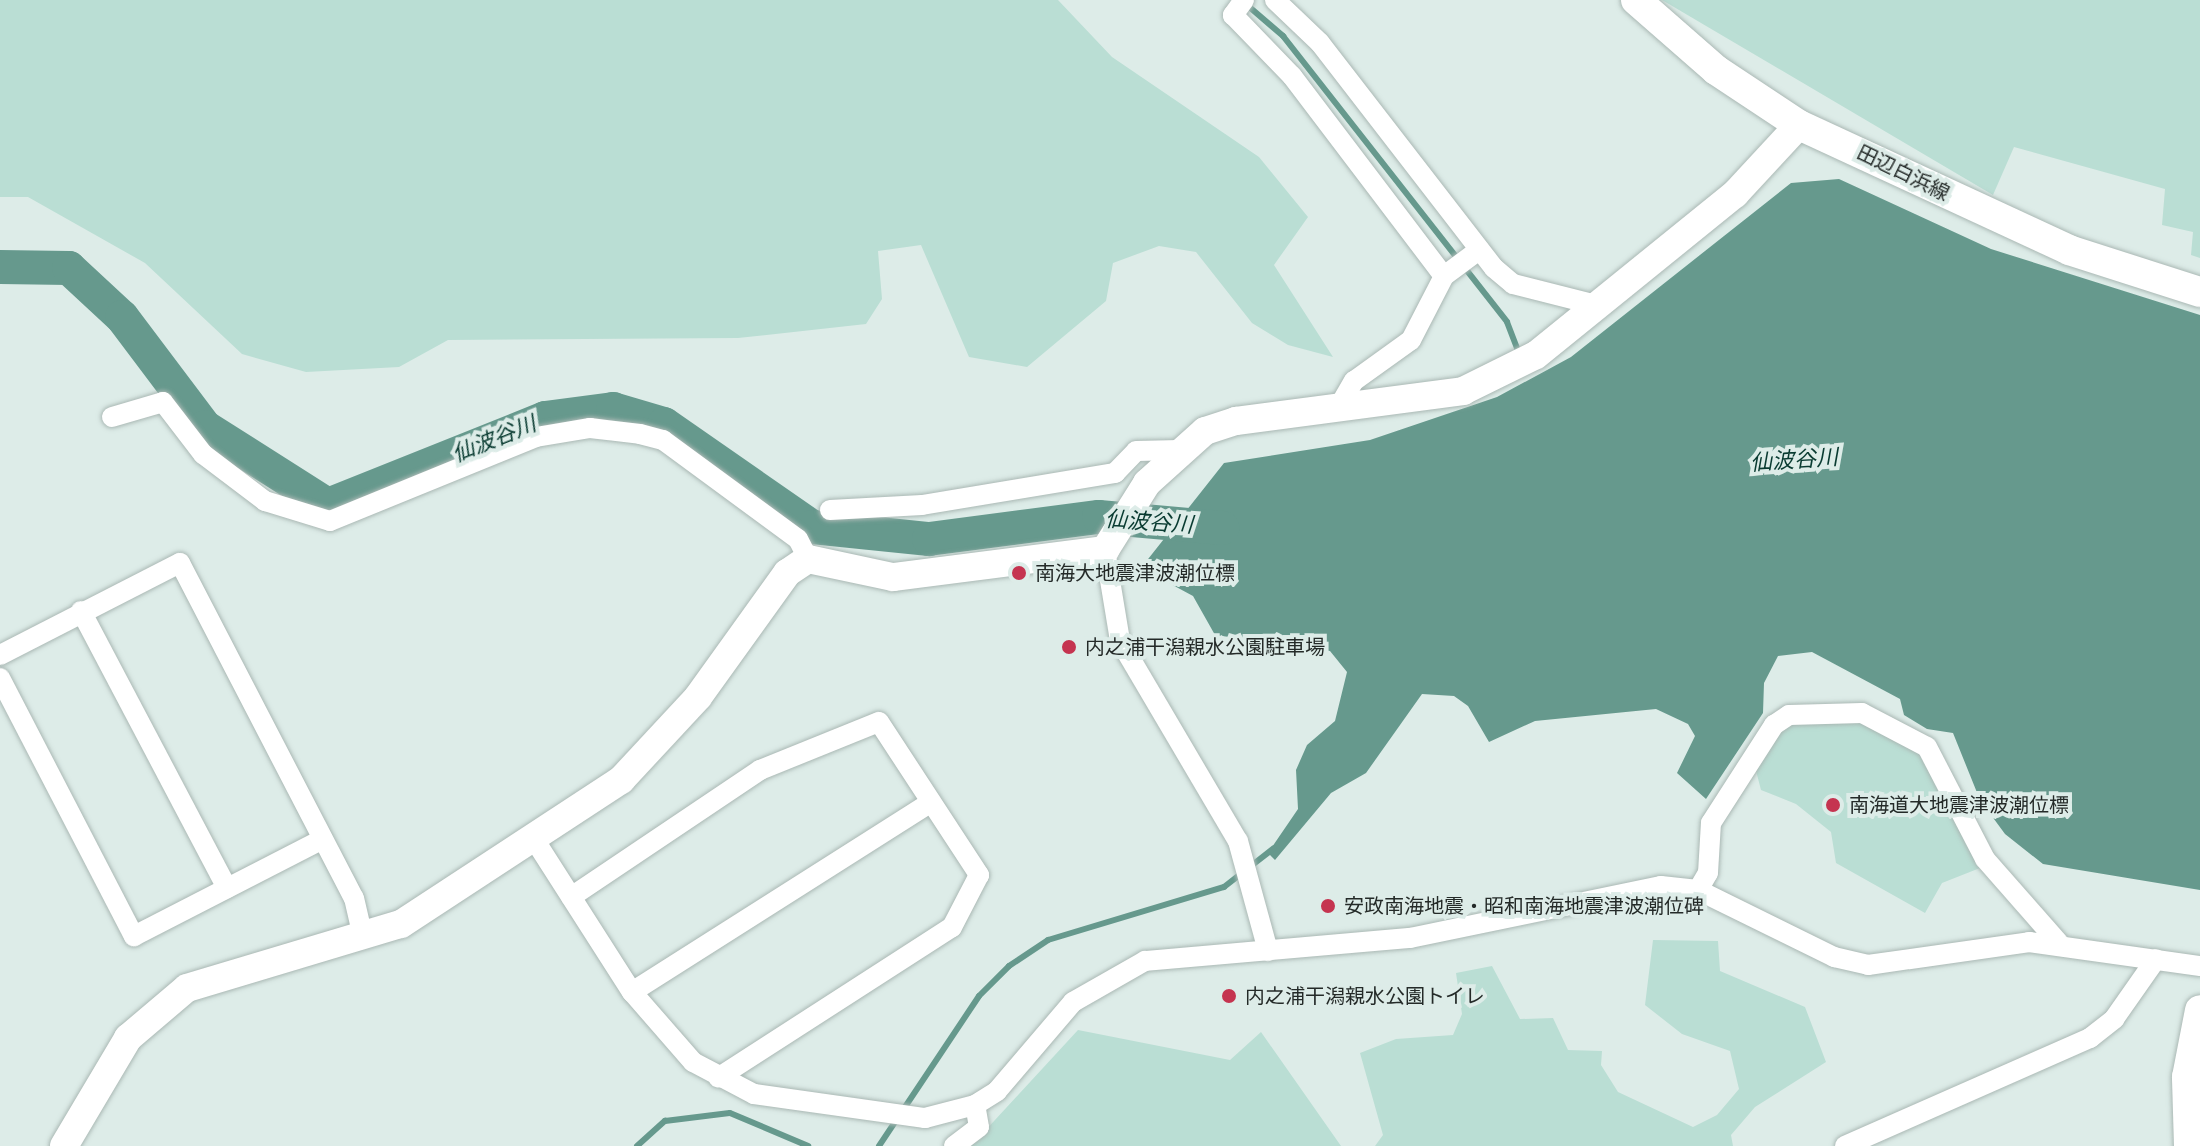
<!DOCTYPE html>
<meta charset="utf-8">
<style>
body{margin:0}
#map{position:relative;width:2200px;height:1146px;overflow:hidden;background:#ddece8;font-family:"PT Sans","Noto Sans JP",sans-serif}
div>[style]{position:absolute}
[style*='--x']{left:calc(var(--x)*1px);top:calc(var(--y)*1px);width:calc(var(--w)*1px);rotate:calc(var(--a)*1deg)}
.green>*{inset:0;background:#baded4}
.water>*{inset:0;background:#66998d}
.stream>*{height:6px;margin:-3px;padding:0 3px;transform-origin:3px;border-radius:3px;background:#66998d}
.river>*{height:34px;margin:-17px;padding:0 17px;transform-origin:17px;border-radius:17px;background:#66998d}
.roads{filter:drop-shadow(0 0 2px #aab8b4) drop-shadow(0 0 2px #aab8b4)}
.street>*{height:20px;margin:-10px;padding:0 10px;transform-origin:10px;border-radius:10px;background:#fff}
.secondary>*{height:28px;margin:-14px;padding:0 14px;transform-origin:14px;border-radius:14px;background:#fff}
.primary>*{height:30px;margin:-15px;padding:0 15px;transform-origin:15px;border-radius:15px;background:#fff}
.dots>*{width:22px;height:22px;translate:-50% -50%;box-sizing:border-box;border:4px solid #ddece8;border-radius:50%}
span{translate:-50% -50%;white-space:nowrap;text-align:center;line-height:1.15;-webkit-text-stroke:8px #ddece8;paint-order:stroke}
.street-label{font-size:20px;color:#242a28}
.poi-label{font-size:20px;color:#242a28}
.left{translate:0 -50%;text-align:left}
.water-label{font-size:22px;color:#093b31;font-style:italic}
</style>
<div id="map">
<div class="green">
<div style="clip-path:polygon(0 0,1058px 0,1112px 57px,1259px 157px,1308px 217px,1274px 265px,1333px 357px,1288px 345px,1252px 323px,1196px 252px,1159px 246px,1113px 263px,1106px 301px,1027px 367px,969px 357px,921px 245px,878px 251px,882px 299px,866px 324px,738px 338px,448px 340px,399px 367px,306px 372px,242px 354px,145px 263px,28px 197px,0 197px)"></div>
<div style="clip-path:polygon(1662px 0,2200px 0,2200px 258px,2191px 255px,2193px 232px,2162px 225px,2165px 189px,2014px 147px,1993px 195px)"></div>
<div style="clip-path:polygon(1856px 720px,1920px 749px,1980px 868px,1942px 883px,1925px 913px,1836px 863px,1831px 832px,1796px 804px,1761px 790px,1754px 763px,1781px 731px,1798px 722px)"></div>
<div style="clip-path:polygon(1653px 940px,1718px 941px,1720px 971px,1805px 1007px,1826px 1062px,1755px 1107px,1731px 1135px,1733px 1146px,1375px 1146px,1383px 1135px,1360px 1053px,1396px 1039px,1453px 1035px,1462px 1014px,1456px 973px,1492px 966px,1520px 1019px,1553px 1018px,1568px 1050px,1602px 1051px,1601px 1065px,1618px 1092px,1693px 1127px,1717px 1115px,1739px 1089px,1730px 1051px,1682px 1034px,1645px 1005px)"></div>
<div style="clip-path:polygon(1078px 1030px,1230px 1060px,1261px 1032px,1341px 1146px,971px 1146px)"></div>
</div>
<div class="water">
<div style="clip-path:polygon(1839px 179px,1991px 249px,2200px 315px,2200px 890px,2043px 864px,2005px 834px,1980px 800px,1953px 733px,1927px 729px,1904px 715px,1900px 699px,1812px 652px,1778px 656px,1764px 683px,1763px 713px,1706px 799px,1677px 773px,1695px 736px,1688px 724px,1656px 709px,1535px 721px,1489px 742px,1468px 706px,1454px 696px,1422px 694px,1366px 773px,1331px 793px,1275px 860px,1268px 853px,1298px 809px,1296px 770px,1307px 745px,1335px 721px,1347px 672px,1330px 651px,1215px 635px,1193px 596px,1141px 568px,1224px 463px,1370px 440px,1497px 397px,1571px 357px,1791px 183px)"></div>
</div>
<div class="stream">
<div style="--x:1247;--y:5;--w:48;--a:40.7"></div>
<div style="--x:1283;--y:36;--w:363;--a:51.9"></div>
<div style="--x:1507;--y:322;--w:34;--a:69"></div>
<div style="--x:1251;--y:866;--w:29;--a:-38"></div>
<div style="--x:637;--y:1146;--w:38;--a:-42"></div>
<div style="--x:665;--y:1121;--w:65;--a:-7"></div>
<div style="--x:730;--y:1113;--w:85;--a:22.9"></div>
<div style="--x:879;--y:1146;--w:180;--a:-56.3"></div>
<div style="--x:979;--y:996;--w:42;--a:-45"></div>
<div style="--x:1009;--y:966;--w:47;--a:-33.7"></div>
<div style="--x:1048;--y:940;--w:184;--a:-16.8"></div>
<div style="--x:1224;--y:887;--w:23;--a:-38"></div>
</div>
<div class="river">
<div style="--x:0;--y:267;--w:69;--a:0.8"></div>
<div style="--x:69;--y:268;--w:72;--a:42.8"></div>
<div style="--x:122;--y:317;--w:138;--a:53"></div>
<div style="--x:205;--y:427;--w:146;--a:32.4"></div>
<div style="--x:328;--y:505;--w:234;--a:-21.8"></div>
<div style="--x:545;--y:418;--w:69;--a:-7.5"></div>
<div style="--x:613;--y:409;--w:53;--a:16.4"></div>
<div style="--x:664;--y:424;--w:180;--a:34.8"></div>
<div style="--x:812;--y:527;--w:118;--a:5.9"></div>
<div style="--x:929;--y:539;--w:171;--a:-7.4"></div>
<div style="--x:1099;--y:517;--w:124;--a:5.1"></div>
</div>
<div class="roads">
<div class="street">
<div style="--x:1244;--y:0;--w:19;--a:126"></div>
<div style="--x:1233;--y:15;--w:85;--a:46"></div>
<div style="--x:1292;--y:76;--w:251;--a:52.8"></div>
<div style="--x:1275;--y:0;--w:62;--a:43.7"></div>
<div style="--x:1320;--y:43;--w:284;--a:52.3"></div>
<div style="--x:1494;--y:268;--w:25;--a:40"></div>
<div style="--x:1513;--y:284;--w:90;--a:14.2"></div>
<div style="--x:1337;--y:410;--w:34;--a:-60"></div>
<div style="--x:1354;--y:381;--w:70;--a:-35.7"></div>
<div style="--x:1411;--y:340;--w:72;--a:-62.7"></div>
<div style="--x:1444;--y:276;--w:44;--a:-36.6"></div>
<div style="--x:112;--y:417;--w:53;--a:-16.4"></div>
<div style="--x:163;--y:402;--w:66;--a:52.4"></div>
<div style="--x:203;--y:454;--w:78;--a:37.2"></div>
<div style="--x:265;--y:501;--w:68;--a:17.1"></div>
<div style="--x:330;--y:521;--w:222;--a:-22.2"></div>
<div style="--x:536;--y:437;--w:55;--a:-9.5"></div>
<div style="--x:590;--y:428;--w:50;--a:6.8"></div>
<div style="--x:640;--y:434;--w:24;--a:15"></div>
<div style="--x:663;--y:440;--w:167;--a:36.3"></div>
<div style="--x:798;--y:539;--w:22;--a:63"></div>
<div style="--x:830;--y:510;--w:92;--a:-3.1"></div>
<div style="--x:922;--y:505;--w:196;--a:-9.4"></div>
<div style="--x:1115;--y:473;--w:30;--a:-46"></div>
<div style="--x:1136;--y:451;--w:44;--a:-1.3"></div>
<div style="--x:1105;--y:550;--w:92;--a:80.6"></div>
<div style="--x:1120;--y:641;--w:232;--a:59.5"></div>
<div style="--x:1238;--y:841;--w:114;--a:74.7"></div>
<div style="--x:81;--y:611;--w:313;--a:62.2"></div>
<div style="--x:0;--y:655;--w:202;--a:-27.1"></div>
<div style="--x:180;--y:563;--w:377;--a:62.6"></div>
<div style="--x:354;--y:898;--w:37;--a:77"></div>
<div style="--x:0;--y:678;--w:291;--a:62.6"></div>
<div style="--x:134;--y:936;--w:212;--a:-27.2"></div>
<div style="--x:534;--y:839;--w:182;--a:57.4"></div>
<div style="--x:632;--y:992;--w:93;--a:48.9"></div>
<div style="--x:693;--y:1062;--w:69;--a:27.7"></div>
<div style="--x:754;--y:1094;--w:173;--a:8"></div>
<div style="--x:925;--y:1118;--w:52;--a:-14.6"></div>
<div style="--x:975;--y:1105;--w:26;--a:-32"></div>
<div style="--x:997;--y:1091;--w:117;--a:-49.5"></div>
<div style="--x:1073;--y:1002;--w:83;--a:-29.7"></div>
<div style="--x:1145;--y:961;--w:266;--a:-5"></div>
<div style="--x:1410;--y:938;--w:256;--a:-11.7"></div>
<div style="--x:1661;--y:886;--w:37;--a:6"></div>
<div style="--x:1698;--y:890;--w:152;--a:26.2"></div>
<div style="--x:1834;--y:957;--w:35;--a:13"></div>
<div style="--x:1868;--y:965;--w:163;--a:-8.1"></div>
<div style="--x:2029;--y:942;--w:173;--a:8"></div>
<div style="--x:1698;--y:890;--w:20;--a:-60"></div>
<div style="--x:1708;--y:873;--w:50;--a:-86.6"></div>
<div style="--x:1711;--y:823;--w:117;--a:-57.3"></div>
<div style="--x:1774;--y:725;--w:18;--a:-34"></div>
<div style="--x:1789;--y:715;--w:73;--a:-1.6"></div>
<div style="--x:1862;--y:713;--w:73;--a:27.6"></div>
<div style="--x:1927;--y:747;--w:126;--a:62.6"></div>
<div style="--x:1985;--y:859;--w:111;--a:48.7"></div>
<div style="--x:571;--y:897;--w:228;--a:-33.9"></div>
<div style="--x:760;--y:770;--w:128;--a:-22"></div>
<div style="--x:879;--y:722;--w:183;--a:56.8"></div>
<div style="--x:979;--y:875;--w:59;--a:117.4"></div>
<div style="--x:952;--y:927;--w:278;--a:147.2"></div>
<div style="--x:632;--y:992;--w:354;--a:-32.4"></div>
<div style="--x:954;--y:1146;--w:31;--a:-37"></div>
<div style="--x:979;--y:1127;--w:22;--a:-100"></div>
<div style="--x:1845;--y:1146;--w:268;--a:-23.8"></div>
<div style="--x:2090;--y:1038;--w:31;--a:-38"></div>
<div style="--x:2114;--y:1019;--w:73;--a:-55"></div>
</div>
<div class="secondary">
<div style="--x:64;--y:1146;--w:126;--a:-59.3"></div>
<div style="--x:128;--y:1038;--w:77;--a:-40.3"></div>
<div style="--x:187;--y:988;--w:223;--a:-16.7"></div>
<div style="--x:401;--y:924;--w:263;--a:-33.2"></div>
<div style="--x:621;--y:780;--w:113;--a:-47.1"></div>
<div style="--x:698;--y:697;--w:153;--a:-54.3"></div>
<div style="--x:787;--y:573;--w:25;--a:-34"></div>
<div style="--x:808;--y:559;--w:87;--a:12"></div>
<div style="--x:893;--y:577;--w:214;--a:-7.3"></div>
<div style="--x:1105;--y:550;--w:79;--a:-57.9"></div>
<div style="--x:1147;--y:483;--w:78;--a:-41.9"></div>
<div style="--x:1205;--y:431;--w:33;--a:-18"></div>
<div style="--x:1236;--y:421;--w:229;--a:-7.5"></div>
<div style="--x:1463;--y:391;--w:81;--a:-26.3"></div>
<div style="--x:1536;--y:355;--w:256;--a:-39"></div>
<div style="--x:1735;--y:194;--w:94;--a:-47.2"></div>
</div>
<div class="primary">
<div style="--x:1636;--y:0;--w:106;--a:41.2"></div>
<div style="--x:1716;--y:70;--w:100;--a:33.5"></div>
<div style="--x:1799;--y:125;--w:298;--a:24.8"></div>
<div style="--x:2069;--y:250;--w:138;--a:17.8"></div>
<div style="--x:2189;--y:1146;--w:69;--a:-91.7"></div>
<div style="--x:2187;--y:1077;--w:68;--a:-79"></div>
</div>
</div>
<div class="dots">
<div style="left:1019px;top:573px;background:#c53450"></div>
<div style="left:1069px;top:647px;background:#c53450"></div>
<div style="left:1833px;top:805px;background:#c53450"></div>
<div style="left:1328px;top:906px;background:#c53450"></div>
<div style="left:1229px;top:996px;background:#c53450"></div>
</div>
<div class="street-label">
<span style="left:1903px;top:173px;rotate:26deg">田辺白浜線</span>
</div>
<div class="poi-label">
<span class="left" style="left:1035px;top:573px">南海大地震津波潮位標</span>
<span class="left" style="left:1085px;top:647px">内之浦干潟親水公園駐車場</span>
<span class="left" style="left:1849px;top:805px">南海道大地震津波潮位標</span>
<span class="left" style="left:1344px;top:906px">安政南海地震・昭和南海地震津波潮位碑</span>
<span class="left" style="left:1245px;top:996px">内之浦干潟親水公園トイレ</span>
</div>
<div class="water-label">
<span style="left:494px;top:439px;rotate:-22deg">仙波谷川</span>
<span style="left:1794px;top:460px;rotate:-4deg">仙波谷川</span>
<span style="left:1149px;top:522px;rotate:4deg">仙波谷川</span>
</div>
</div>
